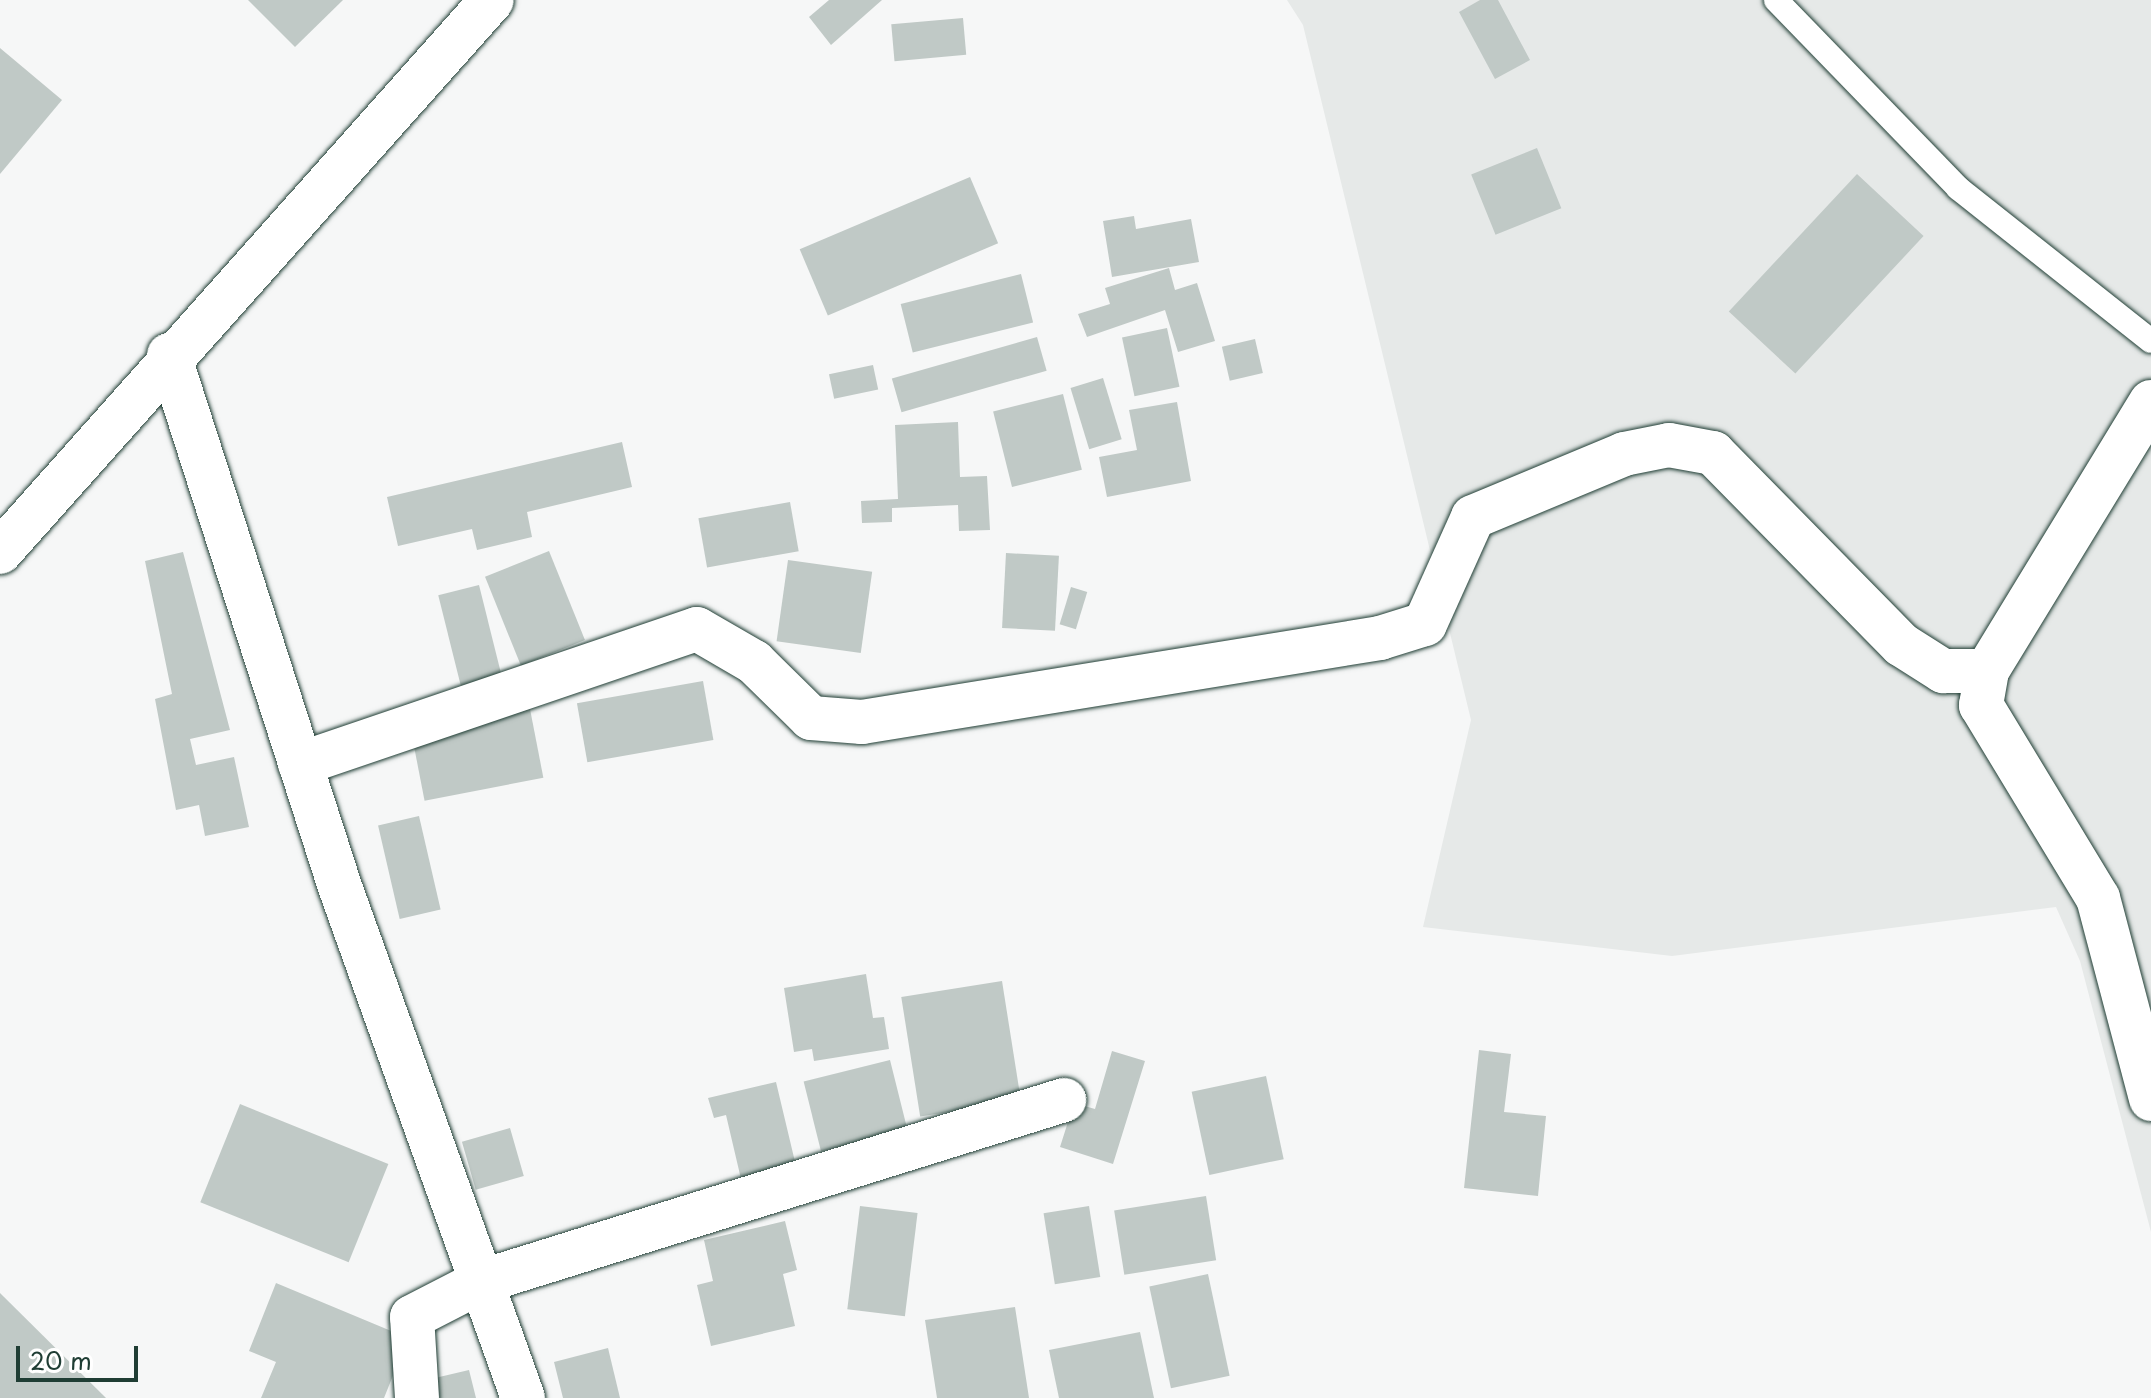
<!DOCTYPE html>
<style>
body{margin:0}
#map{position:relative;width:2151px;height:1398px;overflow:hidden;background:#f6f7f7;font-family:"Playpen Sans",sans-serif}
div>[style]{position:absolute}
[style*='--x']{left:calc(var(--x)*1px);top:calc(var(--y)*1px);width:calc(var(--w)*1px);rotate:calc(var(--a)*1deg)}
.built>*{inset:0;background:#e6e9e8}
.building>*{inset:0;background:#c0c9c6;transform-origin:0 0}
.roads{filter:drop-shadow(0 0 2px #1f3d34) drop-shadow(0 0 2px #1f3d34)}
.lane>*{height:24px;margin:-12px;padding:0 12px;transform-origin:12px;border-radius:12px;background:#fff}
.street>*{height:44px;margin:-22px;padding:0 22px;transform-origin:22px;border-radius:22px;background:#fff}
.secondary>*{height:44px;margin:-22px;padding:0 22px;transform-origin:22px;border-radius:22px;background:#fff}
span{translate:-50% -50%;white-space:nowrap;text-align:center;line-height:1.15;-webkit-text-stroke:6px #fff;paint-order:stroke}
.scale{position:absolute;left:16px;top:1346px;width:122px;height:36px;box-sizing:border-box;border:4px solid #1f3d34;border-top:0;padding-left:10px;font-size:24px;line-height:28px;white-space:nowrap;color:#1f3d34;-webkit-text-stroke:6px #fff;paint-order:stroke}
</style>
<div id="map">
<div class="built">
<div style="clip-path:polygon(1287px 0,2151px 0,2151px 1232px,2080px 961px,2056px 907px,1672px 956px,1423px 927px,1471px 720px,1303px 25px)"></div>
</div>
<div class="building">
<div style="clip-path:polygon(248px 0,343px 0,295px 47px)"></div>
<div style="clip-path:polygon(829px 0,882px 0,831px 45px,809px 17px)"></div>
<div style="clip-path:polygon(1480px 0,1498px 0,1530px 60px,1495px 79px,1459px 12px)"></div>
<div style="left:963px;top:18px;width:37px;height:72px;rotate:85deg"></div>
<div style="clip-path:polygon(0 48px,62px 100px,0 174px)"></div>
<div style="left:1537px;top:148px;width:65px;height:71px;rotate:68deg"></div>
<div style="left:1857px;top:174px;width:91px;height:188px;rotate:43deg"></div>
<div style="left:970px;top:177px;width:72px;height:185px;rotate:67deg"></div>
<div style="clip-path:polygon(1134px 216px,1136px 229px,1191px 219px,1199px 262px,1112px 277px,1103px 221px)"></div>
<div style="clip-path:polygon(1169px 268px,1175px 290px,1197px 283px,1215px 341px,1178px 352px,1165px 310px,1087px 337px,1078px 314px,1110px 304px,1105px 288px)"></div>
<div style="left:1021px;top:274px;width:50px;height:124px;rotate:76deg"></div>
<div style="left:1167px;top:328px;width:60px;height:46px;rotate:78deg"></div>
<div style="left:1037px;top:337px;width:35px;height:151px;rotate:74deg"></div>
<div style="left:1255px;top:339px;width:35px;height:34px;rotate:77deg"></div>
<div style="left:873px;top:365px;width:25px;height:45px;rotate:78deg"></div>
<div style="left:1103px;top:378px;width:64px;height:34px;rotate:73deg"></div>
<div style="left:1063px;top:394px;width:78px;height:72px;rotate:76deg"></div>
<div style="clip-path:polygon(1177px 402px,1191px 481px,1107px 497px,1099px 457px,1137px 450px,1129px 410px)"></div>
<div style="clip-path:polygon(958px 422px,960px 477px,987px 476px,990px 530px,959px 531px,958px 505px,892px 508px,892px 522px,862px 523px,861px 501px,898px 499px,895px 425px)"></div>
<div style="clip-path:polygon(622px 442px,632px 487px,527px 512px,532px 537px,477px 550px,472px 529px,398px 546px,387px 497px)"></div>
<div style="left:790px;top:502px;width:50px;height:93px;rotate:80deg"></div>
<div style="left:549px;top:551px;width:96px;height:69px;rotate:68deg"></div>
<div style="clip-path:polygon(183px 552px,230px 730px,190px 739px,196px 765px,234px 757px,249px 827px,205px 836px,199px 805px,176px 810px,155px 699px,172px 694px,145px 561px)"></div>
<div style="left:1006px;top:553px;width:53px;height:75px;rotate:3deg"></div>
<div style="left:788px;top:560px;width:85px;height:82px;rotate:8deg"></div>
<div style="left:479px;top:585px;width:93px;height:42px;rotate:76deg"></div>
<div style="left:1071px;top:587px;width:17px;height:39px;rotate:17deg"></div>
<div style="left:703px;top:681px;width:60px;height:128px;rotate:80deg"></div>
<div style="left:530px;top:709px;width:70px;height:121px;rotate:79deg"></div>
<div style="left:419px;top:816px;width:96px;height:42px;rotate:77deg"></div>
<div style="clip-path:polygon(866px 974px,873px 1018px,884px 1017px,889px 1049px,814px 1061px,812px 1049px,794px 1052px,784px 988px)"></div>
<div style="left:1002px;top:981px;width:121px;height:102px;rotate:81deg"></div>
<div style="clip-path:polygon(1479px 1050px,1511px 1054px,1504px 1112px,1546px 1116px,1538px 1196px,1464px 1188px)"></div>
<div style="clip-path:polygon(1112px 1051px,1145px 1061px,1113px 1164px,1060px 1147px,1074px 1103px,1095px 1109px)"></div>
<div style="left:890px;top:1060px;width:72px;height:89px;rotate:76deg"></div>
<div style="left:1266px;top:1076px;width:85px;height:76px;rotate:78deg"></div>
<div style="clip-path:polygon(776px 1082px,796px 1166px,741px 1179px,726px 1115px,714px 1118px,708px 1098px)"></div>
<div style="left:240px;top:1104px;width:160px;height:106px;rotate:22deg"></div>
<div style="left:510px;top:1128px;width:50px;height:50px;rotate:74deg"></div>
<div style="left:1206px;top:1196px;width:65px;height:93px;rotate:81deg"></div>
<div style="left:860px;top:1206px;width:58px;height:104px;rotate:7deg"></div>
<div style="left:1089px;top:1206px;width:72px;height:46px;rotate:81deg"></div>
<div style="clip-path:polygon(785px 1221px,797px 1270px,783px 1274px,795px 1326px,711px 1346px,697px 1285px,713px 1281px,704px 1240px)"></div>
<div style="left:1208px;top:1274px;width:104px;height:60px;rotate:78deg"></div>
<div style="clip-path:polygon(276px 1283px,408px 1338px,384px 1398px,261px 1398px,276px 1362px,249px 1351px)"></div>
<div style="clip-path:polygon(0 1293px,106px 1398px,0 1398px)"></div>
<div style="clip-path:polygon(1015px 1307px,1029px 1398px,937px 1398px,925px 1320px)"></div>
<div style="clip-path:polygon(1140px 1332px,1154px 1398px,1059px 1398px,1049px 1350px)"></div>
<div style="clip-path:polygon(608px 1348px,620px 1398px,563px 1398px,554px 1362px)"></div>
<div style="clip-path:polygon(469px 1370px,476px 1398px,440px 1398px,435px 1378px)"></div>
</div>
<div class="roads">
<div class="lane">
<div style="--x:1776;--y:0;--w:262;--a:45.9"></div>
<div style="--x:1958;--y:188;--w:246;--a:38.4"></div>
</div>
<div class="street">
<div style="--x:2151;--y:402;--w:315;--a:121.4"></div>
<div style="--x:1987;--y:671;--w:35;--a:100"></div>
<div style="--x:1981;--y:705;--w:226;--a:58.8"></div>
<div style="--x:2098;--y:898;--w:208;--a:75.2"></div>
<div style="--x:300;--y:764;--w:419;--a:-18.8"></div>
<div style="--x:697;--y:629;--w:66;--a:30.1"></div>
<div style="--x:754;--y:662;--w:80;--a:44.5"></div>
<div style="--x:811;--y:718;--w:51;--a:4.5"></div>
<div style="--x:862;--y:722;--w:525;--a:-9.21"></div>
<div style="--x:1380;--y:638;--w:47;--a:-17.3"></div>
<div style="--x:1425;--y:624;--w:117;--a:-65.8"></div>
<div style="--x:1473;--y:517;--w:164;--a:-22.6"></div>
<div style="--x:1624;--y:454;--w:46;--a:-11.3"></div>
<div style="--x:1669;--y:445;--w:45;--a:10.3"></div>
<div style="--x:1713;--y:453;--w:269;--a:45.5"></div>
<div style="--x:1902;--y:645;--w:49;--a:32.4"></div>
<div style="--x:1943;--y:671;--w:44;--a:0"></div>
<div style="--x:417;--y:1398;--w:81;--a:-93.5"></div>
<div style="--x:412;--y:1317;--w:76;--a:-27.2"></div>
<div style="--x:480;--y:1282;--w:612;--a:-17.31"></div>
</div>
<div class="secondary">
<div style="--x:169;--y:355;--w:556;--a:72.18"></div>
<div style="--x:339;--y:884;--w:546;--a:70.3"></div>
<div style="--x:0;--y:552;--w:739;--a:-48.29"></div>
</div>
</div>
<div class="scale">20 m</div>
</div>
